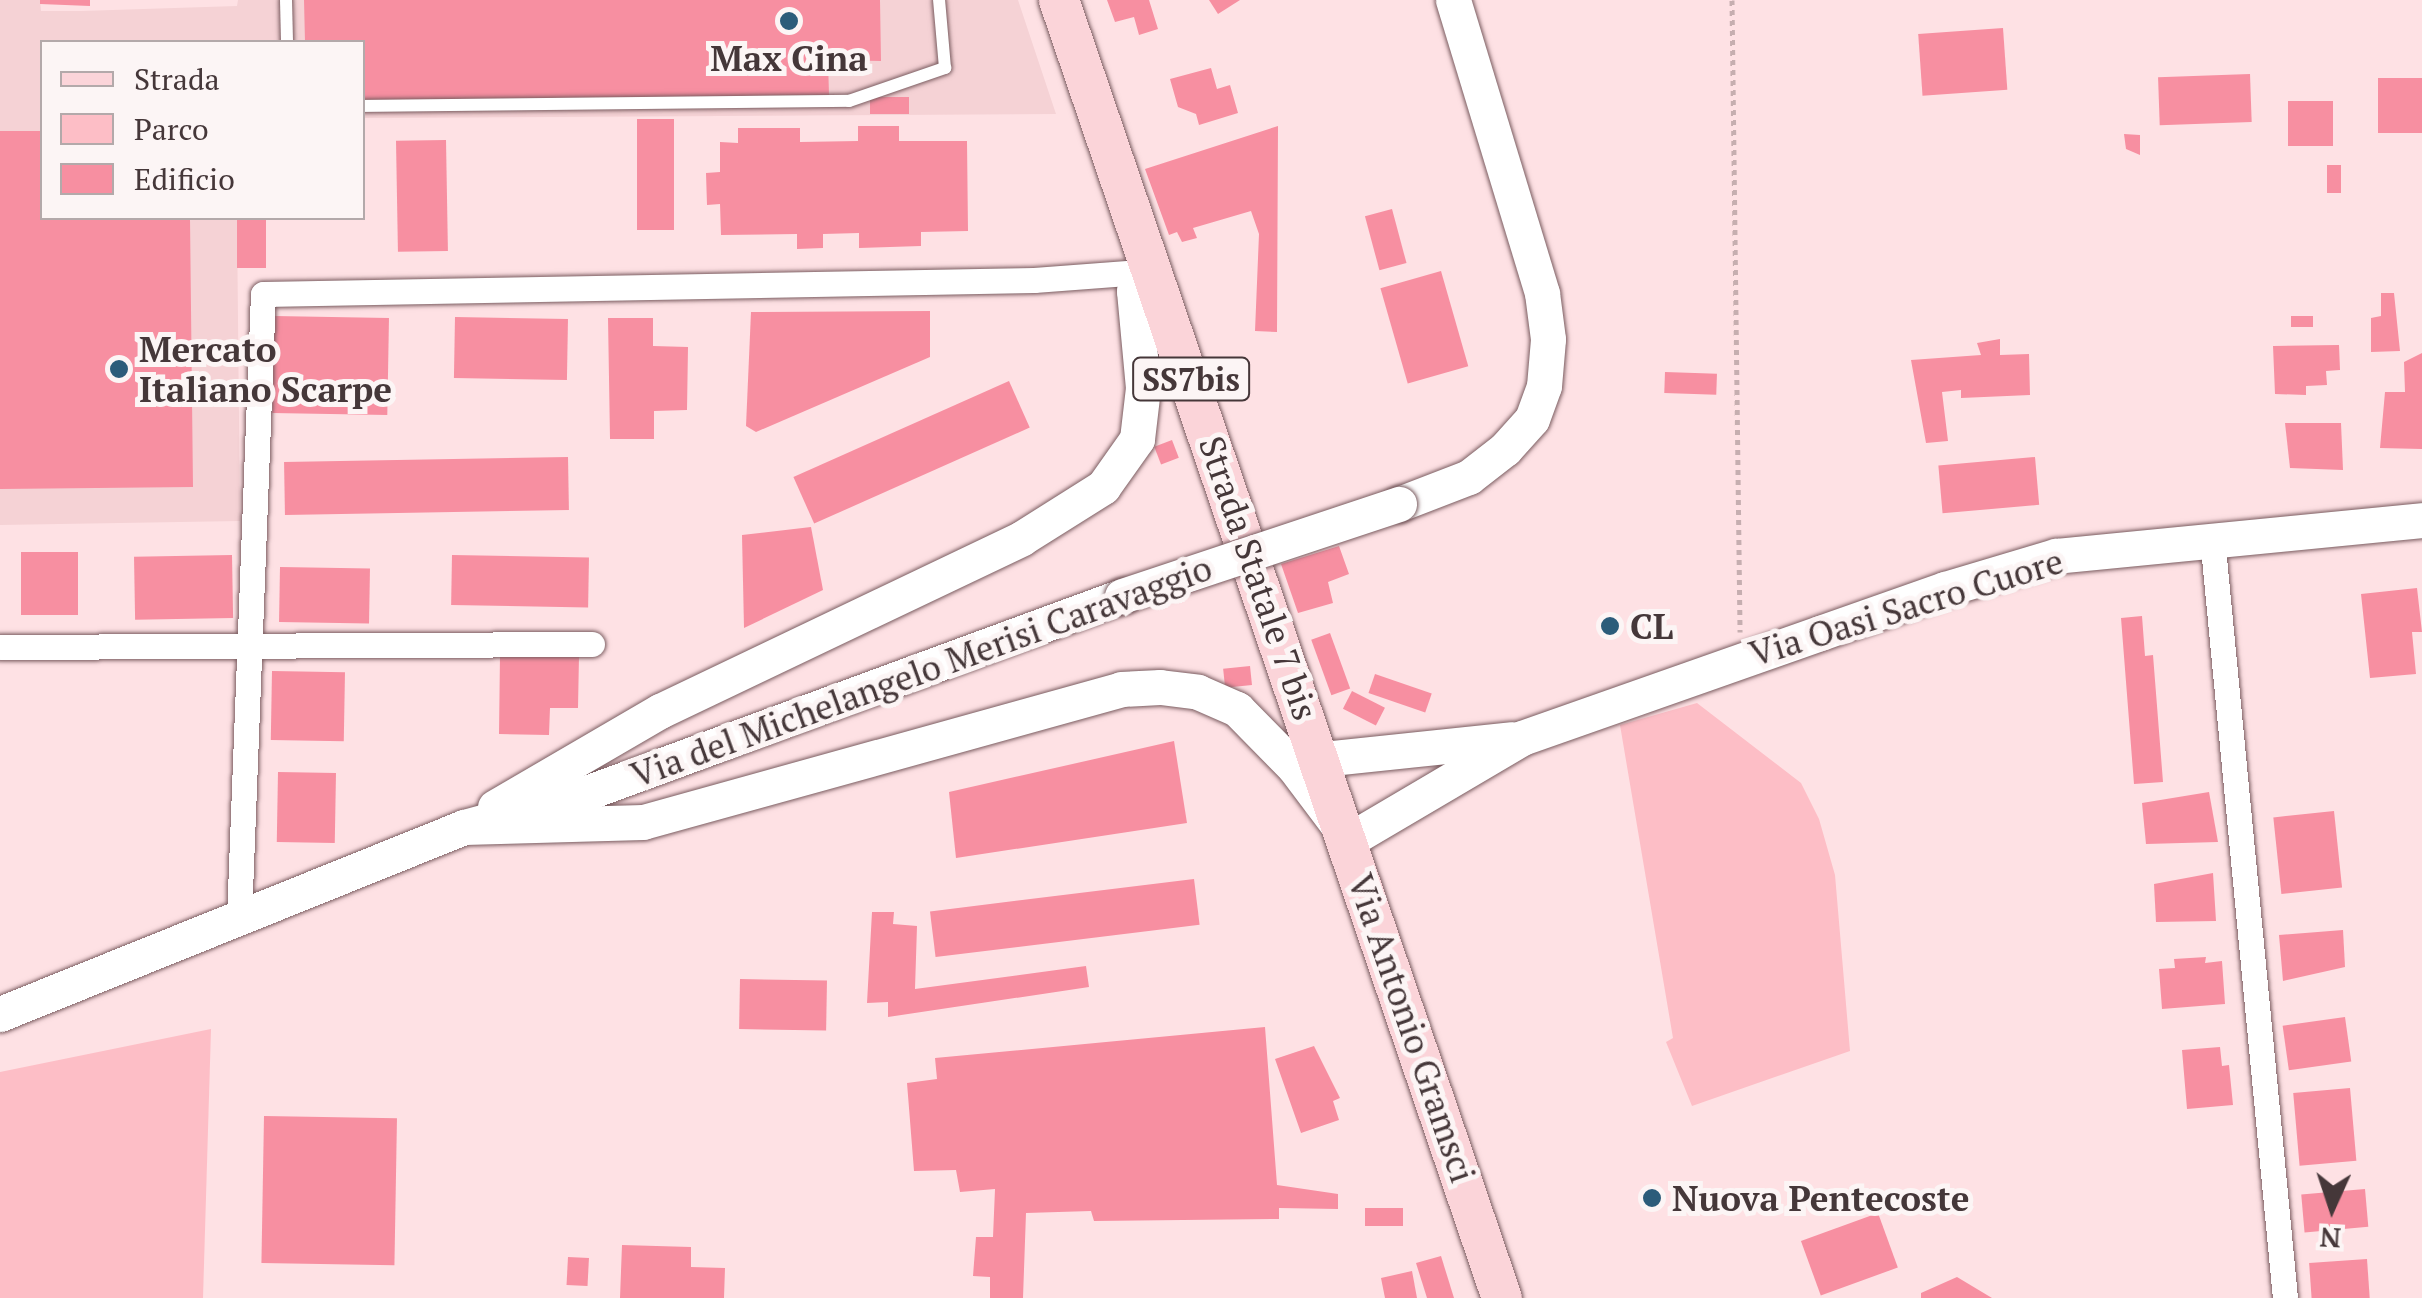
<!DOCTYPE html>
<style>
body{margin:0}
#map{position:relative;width:2422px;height:1298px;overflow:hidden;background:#fee1e4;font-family:"PT Serif",serif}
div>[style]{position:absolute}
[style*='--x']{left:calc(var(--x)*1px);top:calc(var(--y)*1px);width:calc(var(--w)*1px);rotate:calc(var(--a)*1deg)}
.built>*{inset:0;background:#f5d2d5}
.green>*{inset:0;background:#fdbec6}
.building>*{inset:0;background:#f78fa1;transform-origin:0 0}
.path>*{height:5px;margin-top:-2.5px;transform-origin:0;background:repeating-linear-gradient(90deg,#c6aeb0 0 5px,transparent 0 10px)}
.roads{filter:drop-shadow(0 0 2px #7a5c60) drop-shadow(0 0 2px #7a5c60)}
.lane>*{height:12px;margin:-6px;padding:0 6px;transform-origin:6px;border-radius:6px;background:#fff}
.street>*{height:25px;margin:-12.5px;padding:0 12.5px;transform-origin:12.5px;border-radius:12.5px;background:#fff}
.secondary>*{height:35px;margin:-17.5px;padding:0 17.5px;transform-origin:17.5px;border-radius:17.5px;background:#fff}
.primary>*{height:40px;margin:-20px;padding:0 20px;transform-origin:20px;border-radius:20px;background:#fbd4d9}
.bridges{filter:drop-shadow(0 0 2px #7a5c60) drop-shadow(0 0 2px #7a5c60)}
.secondary-bridge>*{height:35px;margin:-17.5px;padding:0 17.5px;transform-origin:17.5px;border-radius:17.5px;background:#fff}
.dots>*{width:28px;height:28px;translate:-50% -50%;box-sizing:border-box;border:5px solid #fcf5f5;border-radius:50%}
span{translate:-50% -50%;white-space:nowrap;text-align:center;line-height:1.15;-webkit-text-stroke:10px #fcf5f5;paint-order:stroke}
.shield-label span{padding:2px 8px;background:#fcf5f5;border:2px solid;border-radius:8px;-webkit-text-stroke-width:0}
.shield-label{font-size:32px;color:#453739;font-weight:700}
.poi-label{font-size:35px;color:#453739;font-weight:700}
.left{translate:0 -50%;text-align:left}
.street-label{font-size:35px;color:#453739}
.legend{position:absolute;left:40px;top:40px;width:325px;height:180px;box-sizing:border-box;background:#fcf5f5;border:2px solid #b3a9aa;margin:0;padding:12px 18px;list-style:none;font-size:30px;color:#453739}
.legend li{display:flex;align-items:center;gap:20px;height:50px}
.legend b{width:50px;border:2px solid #b3a9aa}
.north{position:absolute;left:2282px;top:1158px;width:100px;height:100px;-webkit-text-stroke:8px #fcf5f5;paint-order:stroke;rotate:183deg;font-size:28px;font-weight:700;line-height:40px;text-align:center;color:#453739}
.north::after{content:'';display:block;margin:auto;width:35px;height:45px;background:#453739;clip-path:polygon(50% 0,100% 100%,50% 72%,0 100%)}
</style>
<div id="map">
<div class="built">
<div style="clip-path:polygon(0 0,40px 0,41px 11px,81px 11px,237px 6px,238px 0,1018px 0,1056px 114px,363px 118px,362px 42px,42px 42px,42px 218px,237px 218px,240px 521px,0 525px)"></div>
</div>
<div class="green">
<div style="clip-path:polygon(1697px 703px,1801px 783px,1819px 819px,1835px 875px,1850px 1051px,1692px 1106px,1666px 1042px,1673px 1038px,1620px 725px)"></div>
<div style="clip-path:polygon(211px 1029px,203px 1298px,0 1298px,0 1072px)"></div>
</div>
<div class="building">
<div style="clip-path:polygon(40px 0,90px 0,90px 6px,40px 4px)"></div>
<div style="clip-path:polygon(304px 0,880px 0,881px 61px,828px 60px,829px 95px,362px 101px,362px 42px,305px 42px)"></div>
<div style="clip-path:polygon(1107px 0,1149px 0,1158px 29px,1139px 35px,1134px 17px,1115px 22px)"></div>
<div style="clip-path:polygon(1209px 0,1240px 0,1218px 14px)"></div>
<div style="left:2003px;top:28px;width:62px;height:85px;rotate:86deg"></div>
<div style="clip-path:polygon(1211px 68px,1217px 89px,1230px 85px,1238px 113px,1199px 125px,1196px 114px,1178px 107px,1170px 79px)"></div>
<div style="left:2250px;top:74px;width:48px;height:92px;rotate:88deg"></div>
<div style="left:2422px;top:78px;width:55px;height:44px;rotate:90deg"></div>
<div style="left:909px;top:97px;width:17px;height:39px;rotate:90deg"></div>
<div style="left:2288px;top:101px;width:45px;height:45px"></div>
<div style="left:637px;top:119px;width:37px;height:111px"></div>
<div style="clip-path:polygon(858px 126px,899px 126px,899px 141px,967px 141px,968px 231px,921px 232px,921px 246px,859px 248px,859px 233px,823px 234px,823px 248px,797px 249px,797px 234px,721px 235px,720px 204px,707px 205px,706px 173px,720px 172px,720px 142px,738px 143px,738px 128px,800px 128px,800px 142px,858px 141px)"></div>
<div style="clip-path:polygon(1278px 126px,1277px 332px,1255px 331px,1259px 234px,1251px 211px,1193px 228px,1197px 238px,1182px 242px,1177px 232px,1169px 235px,1145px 169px)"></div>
<div style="clip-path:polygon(0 131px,42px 131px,42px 218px,190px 218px,193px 487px,0 489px)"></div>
<div style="clip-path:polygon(2124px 134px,2140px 135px,2140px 155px,2126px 149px)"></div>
<div style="left:446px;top:140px;width:111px;height:50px;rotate:89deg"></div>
<div style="left:2327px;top:165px;width:14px;height:28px"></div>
<div style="left:1392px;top:209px;width:56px;height:28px;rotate:75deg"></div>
<div style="left:237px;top:218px;width:29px;height:50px"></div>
<div style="left:1441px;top:271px;width:99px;height:63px;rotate:74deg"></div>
<div style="clip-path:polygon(2381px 293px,2394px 293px,2400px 351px,2371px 352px,2371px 318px,2381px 316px)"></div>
<div style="clip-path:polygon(930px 311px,930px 357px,756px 432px,746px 426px,751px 312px)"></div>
<div style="left:274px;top:316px;width:115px;height:97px;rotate:1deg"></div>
<div style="left:2313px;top:316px;width:11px;height:22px;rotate:90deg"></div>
<div style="left:455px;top:317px;width:113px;height:61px;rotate:1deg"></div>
<div style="clip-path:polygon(608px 318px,653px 318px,653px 346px,688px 347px,687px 410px,654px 411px,654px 439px,610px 439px)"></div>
<div style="clip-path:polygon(2000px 339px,2000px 355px,2029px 354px,2030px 395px,1961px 398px,1961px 390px,1942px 392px,1948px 441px,1926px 443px,1911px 360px,1981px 355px,1977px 343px)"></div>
<div style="clip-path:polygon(2339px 345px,2340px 370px,2326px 371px,2327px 385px,2306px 386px,2306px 395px,2275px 394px,2273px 346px)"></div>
<div style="clip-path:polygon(2422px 353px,2422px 449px,2380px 448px,2385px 392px,2405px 392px,2404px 362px)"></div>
<div style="left:1665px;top:372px;width:52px;height:21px;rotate:2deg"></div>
<div style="left:1009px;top:381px;width:51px;height:236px;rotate:66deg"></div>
<div style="clip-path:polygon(2285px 423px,2341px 423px,2343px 470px,2290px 468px)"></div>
<div style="left:1172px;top:440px;width:19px;height:19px;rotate:69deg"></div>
<div style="left:568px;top:457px;width:53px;height:284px;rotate:89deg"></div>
<div style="left:2035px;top:457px;width:48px;height:97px;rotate:85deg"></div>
<div style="clip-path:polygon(811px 527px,823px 590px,744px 628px,742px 535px)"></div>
<div style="clip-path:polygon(1339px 546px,1349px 574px,1328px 582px,1333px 603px,1298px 613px,1281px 564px)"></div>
<div style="left:21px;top:552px;width:57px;height:63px"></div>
<div style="left:232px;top:555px;width:63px;height:98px;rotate:89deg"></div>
<div style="left:452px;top:555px;width:137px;height:50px;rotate:1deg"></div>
<div style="left:280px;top:567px;width:90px;height:55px;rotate:1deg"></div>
<div style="clip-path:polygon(2417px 588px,2422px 632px,2412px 632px,2416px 674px,2370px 678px,2361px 594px)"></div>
<div style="clip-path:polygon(2142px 616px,2145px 656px,2153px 655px,2163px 782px,2134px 784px,2121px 618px)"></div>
<div style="left:1330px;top:633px;width:59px;height:20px;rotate:70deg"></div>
<div style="clip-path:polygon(500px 655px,579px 656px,578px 708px,550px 708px,549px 735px,499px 734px)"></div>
<div style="left:1250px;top:666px;width:19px;height:27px;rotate:84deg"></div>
<div style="left:272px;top:671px;width:73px;height:69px;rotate:1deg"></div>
<div style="left:1375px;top:674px;width:60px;height:20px;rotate:19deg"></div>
<div style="left:1352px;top:691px;width:37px;height:20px;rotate:27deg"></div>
<div style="clip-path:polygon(1174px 741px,1187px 823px,956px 858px,949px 792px)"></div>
<div style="left:278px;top:772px;width:58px;height:70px;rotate:1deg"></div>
<div style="clip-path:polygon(2209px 792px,2218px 842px,2146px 844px,2142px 803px)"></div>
<div style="left:2334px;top:811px;width:77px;height:61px;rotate:84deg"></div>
<div style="clip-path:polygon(2213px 873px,2216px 921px,2156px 922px,2154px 884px)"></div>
<div style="left:1194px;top:879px;width:46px;height:266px;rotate:83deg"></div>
<div style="clip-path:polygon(872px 912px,894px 912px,893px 924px,917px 926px,915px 989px,1086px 966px,1089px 987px,888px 1017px,888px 1002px,867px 1003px)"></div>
<div style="clip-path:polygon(2343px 930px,2345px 967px,2283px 981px,2279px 935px)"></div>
<div style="clip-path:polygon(2206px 957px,2205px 963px,2222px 961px,2225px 1004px,2162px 1009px,2159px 969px,2175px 968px,2174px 959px)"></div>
<div style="left:740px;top:979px;width:87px;height:50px;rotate:1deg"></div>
<div style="left:2345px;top:1017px;width:45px;height:63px;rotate:82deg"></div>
<div style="clip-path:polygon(1265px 1027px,1277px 1185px,1338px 1194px,1338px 1209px,1279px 1208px,1279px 1219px,1094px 1221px,1091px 1211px,1026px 1213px,1023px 1298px,990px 1298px,990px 1277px,973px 1276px,976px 1237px,993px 1237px,995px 1189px,960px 1192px,956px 1170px,914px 1171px,907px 1083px,937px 1079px,935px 1058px)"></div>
<div style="clip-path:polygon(1314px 1046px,1340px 1098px,1333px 1101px,1339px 1120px,1301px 1133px,1275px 1059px)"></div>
<div style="clip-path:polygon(2220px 1047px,2222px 1066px,2229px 1065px,2233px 1105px,2187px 1109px,2182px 1050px)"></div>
<div style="left:2350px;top:1088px;width:73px;height:57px;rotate:85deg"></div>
<div style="left:264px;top:1116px;width:133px;height:147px;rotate:1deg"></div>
<div style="left:2365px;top:1189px;width:38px;height:64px;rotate:85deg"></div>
<div style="left:1365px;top:1208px;width:38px;height:18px"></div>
<div style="left:1878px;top:1213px;width:58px;height:82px;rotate:70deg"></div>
<div style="clip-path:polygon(622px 1245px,691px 1247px,691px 1267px,725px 1268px,724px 1298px,620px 1298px)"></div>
<div style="clip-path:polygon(1441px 1256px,1454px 1298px,1427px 1298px,1416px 1263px)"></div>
<div style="left:568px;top:1257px;width:21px;height:28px;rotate:3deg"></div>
<div style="left:2367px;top:1259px;width:39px;height:58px;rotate:86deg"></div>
<div style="clip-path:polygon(1412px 1271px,1417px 1298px,1385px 1298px,1381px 1278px)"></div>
<div style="clip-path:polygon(1957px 1277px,1992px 1298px,1921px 1298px,1921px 1293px)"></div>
</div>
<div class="path">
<div style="--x:1732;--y:0;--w:632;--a:89.27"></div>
</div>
<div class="roads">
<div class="lane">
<div style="--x:286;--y:0;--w:42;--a:88.6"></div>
<div style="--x:362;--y:106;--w:487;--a:-0.6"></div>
<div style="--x:849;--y:101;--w:102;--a:-19"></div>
<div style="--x:945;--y:68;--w:68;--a:-95"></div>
</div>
<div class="street">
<div style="--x:2212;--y:537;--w:764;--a:84.52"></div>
<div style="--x:0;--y:647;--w:592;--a:-0.29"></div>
<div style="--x:239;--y:918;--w:624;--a:-87.8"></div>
<div style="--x:263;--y:294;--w:771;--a:-1.04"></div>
<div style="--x:1034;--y:280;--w:120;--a:-4.3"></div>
</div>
<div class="secondary">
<div style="--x:1399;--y:504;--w:75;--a:-21.1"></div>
<div style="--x:1469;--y:477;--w:46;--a:-37.9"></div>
<div style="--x:1505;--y:449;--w:40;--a:-48"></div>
<div style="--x:1532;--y:419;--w:35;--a:-70"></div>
<div style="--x:1544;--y:386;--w:47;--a:-85.1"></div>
<div style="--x:1548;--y:339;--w:46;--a:-97.4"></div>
<div style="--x:1542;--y:293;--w:306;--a:-106.9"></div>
<div style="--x:1322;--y:759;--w:190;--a:-6"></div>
<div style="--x:495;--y:807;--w:191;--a:-30.2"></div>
<div style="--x:660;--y:711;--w:401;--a:-25.5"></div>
<div style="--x:1022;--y:538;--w:96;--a:-32.2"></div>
<div style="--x:1103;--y:487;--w:59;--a:-54.7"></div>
<div style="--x:1137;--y:439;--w:51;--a:-83.3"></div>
<div style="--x:1143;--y:388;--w:97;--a:-95.3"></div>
<div style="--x:1134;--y:291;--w:28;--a:-45"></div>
<div style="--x:464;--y:827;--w:179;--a:-1.6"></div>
<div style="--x:643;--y:822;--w:496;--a:-15.5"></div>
<div style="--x:1121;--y:689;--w:39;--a:-3"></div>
<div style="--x:1160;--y:687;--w:38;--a:7"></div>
<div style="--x:1198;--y:692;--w:43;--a:23.6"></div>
<div style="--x:1237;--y:709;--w:81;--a:45.5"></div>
<div style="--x:1294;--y:767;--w:91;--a:53"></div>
<div style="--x:1349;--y:840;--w:201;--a:-30.5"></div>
<div style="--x:1522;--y:738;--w:448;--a:-19.4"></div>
<div style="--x:1945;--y:589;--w:116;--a:-16.6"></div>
<div style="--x:2056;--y:556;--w:368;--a:-5.6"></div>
<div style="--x:0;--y:1014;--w:500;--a:-21.95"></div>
<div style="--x:464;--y:827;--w:118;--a:-15.2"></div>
<div style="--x:578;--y:796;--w:580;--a:-20.19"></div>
</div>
<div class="primary">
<div style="--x:1059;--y:0;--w:1372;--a:71.16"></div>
</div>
</div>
<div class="bridges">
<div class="secondary-bridge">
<div style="--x:1122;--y:596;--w:292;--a:-18.4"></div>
</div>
</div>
<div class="dots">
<div style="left:789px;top:21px;background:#2c5c7a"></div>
<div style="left:119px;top:369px;background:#2c5c7a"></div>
<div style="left:1610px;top:626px;background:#2c5c7a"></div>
<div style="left:1652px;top:1198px;background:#2c5c7a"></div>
</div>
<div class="shield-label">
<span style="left:1191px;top:379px">SS7bis</span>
</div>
<div class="poi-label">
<span style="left:789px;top:58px">Max Cina</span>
<span class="left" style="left:139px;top:369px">Mercato<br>Italiano Scarpe</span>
<span class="left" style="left:1630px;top:626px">CL</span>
<span class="left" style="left:1672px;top:1198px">Nuova Pentecoste</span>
</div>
<div class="street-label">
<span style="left:1259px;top:578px;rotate:71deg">Strada Statale 7 bis</span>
<span style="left:1906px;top:607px;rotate:-17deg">Via Oasi Sacro Cuore</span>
<span style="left:921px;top:671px;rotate:-20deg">Via del Michelangelo Merisi Caravaggio</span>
<span style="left:1412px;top:1028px;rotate:71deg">Via Antonio Gramsci</span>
</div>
<ul class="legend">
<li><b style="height:12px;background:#fbd4d9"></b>Strada</li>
<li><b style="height:28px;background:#fdbec6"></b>Parco</li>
<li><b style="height:28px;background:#f78fa1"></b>Edificio</li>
</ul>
<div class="north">N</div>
</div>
